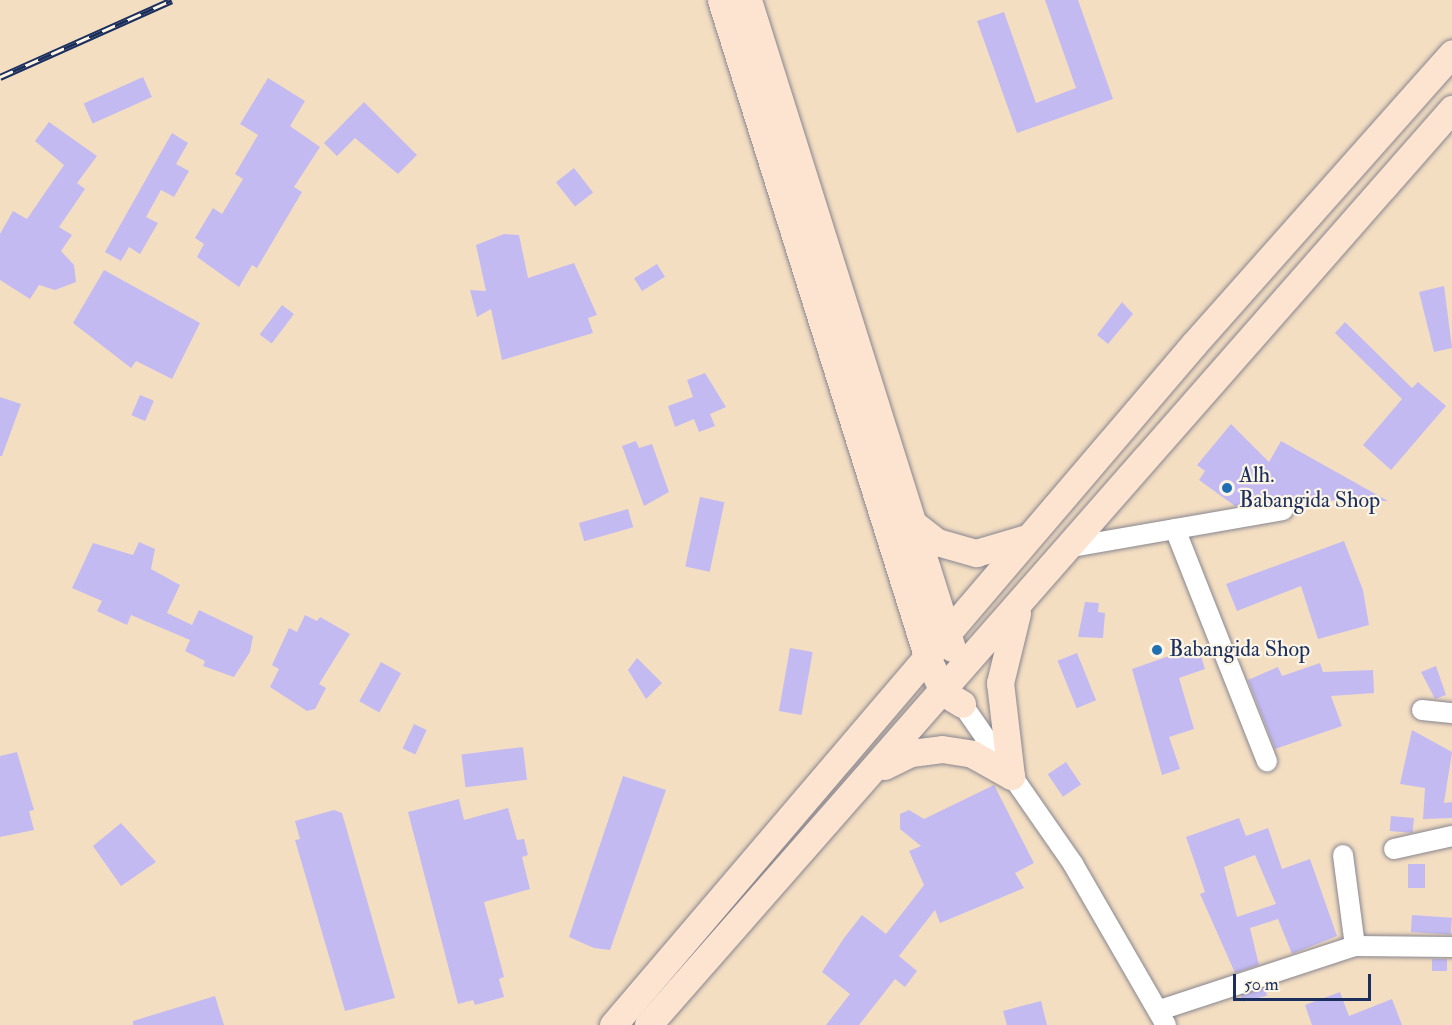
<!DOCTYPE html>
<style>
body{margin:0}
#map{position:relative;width:1452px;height:1025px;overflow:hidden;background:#f4dec2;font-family:"IM FELL Double Pica",serif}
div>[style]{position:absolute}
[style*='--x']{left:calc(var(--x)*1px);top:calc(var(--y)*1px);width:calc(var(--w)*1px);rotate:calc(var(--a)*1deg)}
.building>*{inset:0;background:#c3baf2;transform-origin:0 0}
.roads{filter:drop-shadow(0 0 2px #888690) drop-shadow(0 0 2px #888690)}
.minor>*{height:20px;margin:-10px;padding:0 10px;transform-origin:10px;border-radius:10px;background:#fff}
.secondary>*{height:27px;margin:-13.5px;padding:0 13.5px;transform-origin:13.5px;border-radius:13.5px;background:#fde4d0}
.rail>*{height:7px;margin-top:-3.5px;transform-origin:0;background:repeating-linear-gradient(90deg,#fcf5e5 0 14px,#1b2f5e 0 28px);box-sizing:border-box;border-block:2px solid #1b2f5e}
.dots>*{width:16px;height:16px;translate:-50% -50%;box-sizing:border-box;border:3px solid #fcf5e5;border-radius:50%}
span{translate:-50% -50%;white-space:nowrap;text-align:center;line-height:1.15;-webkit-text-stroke:4.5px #fcf5e5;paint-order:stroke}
.poi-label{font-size:22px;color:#1b2f5e}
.left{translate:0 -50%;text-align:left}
.scale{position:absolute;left:1233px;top:974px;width:138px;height:27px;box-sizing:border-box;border:3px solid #1b2f5e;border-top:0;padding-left:8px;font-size:18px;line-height:21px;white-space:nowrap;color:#1b2f5e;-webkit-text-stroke:4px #fcf5e5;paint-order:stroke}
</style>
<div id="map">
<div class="building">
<div style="clip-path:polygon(1045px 0,1078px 0,1113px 99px,1017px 133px,977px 21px,1004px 12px,1036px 103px,1076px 88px)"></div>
<div style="left:143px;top:77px;width:22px;height:65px;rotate:66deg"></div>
<div style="clip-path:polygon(268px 78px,305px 101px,290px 126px,320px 147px,294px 187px,302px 192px,257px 268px,252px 265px,239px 287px,197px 257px,204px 244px,195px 238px,213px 208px,222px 214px,243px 179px,235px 174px,258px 135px,240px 124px)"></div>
<div style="clip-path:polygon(364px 102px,417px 155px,398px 174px,355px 138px,337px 156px,324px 143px)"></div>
<div style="clip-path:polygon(49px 122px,97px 156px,77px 183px,85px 189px,59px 227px,72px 235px,61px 251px,74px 265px,76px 282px,55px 290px,39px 285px,30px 299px,0 280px,0 234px,13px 211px,27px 219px,64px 165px,35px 141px)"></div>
<div style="clip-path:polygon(172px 133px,188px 143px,176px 164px,189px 171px,174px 197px,161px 190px,146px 217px,158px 223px,140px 254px,129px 247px,121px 261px,105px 252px)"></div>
<div style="left:574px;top:168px;width:31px;height:23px;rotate:52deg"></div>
<div style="clip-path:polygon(504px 234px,519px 235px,528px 278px,574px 263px,597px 315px,588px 318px,593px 333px,502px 360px,491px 309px,477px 317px,470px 290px,486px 291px,476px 245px)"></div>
<div style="left:657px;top:264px;width:15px;height:27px;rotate:58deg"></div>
<div style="clip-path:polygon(104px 270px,200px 323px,172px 379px,136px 361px,131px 368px,73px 323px)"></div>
<div style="clip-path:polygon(1444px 286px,1452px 348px,1434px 352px,1419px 292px)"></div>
<div style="clip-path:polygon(1122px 302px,1133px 314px,1108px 344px,1097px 335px)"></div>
<div style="left:282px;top:305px;width:15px;height:37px;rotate:37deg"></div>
<div style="clip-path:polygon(1345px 322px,1412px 388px,1418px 382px,1446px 406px,1391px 470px,1363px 445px,1402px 399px,1335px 333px)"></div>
<div style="clip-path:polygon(705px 373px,726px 407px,710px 414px,715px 426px,699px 432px,694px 419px,675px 427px,668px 406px,693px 397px,687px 380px)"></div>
<div style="left:140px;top:395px;width:15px;height:22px;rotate:23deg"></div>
<div style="clip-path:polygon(0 397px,21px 404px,2px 456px,0 456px)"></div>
<div style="clip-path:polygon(1231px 424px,1269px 462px,1281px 441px,1388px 501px,1270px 500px,1257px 494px,1257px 502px,1235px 506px,1199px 480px,1205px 471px,1197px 465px)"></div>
<div style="clip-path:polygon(636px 441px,639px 448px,652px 444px,669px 492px,644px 506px,622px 446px)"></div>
<div style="left:700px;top:497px;width:25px;height:71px;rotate:12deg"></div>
<div style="left:628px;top:509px;width:19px;height:51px;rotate:74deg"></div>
<div style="clip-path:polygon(1344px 541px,1363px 590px,1369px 625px,1318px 639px,1301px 586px,1237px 611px,1226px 584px)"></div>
<div style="clip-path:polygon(139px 542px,155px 549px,151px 569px,180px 585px,167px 613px,192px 625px,199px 610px,253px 636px,250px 652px,234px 677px,203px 666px,205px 661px,185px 651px,190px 640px,131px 615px,127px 625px,97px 611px,102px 601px,72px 588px,93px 543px,133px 555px)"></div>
<div style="clip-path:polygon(1085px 602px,1099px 603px,1098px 612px,1105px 613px,1103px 638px,1078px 637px)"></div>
<div style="clip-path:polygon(305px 615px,317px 621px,320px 617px,350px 634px,319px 684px,326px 688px,315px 709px,307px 711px,270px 687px,279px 669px,272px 665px,284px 639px,289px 628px,297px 632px)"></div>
<div style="clip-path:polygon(1198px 646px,1205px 669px,1179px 678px,1194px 729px,1169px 737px,1180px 769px,1162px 775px,1132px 669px)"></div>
<div style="left:790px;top:648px;width:23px;height:64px;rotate:10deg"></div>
<div style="left:1077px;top:653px;width:51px;height:21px;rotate:68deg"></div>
<div style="clip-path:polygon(637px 658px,662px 683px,646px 699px,628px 670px)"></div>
<div style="left:381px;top:662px;width:23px;height:45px;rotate:29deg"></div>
<div style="clip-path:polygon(1320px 663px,1323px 672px,1373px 670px,1374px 693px,1331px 696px,1342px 726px,1275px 749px,1248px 680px,1278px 667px,1282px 676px)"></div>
<div style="clip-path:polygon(1436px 666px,1446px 695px,1435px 699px,1421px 672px)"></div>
<div style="left:414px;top:724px;width:14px;height:27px;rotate:25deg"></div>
<div style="clip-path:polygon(1412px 730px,1452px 752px,1444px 803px,1452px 802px,1452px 818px,1423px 819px,1425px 788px,1400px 784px)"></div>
<div style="left:523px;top:747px;width:33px;height:62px;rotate:83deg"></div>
<div style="clip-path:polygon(17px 752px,34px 810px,29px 811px,34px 830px,0 837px,0 756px)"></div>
<div style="left:1066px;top:762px;width:27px;height:22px;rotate:56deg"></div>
<div style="clip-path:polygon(623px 776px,666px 790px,610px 950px,594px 948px,569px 937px)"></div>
<div style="clip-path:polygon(994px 785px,1034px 863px,1015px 873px,1024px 888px,940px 923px,935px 910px,899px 956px,917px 971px,905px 987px,895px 979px,859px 1025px,826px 1025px,850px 994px,822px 972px,844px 938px,862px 915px,886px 934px,924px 885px,909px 851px,921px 846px,900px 829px,900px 814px,909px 810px,924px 819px)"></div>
<div style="clip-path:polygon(459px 799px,464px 820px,508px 808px,517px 840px,524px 839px,528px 855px,522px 857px,530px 889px,484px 902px,504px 977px,499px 979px,504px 997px,475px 1005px,473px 1000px,458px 1004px,408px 812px)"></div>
<div style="clip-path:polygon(334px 810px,342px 813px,395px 998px,345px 1011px,295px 840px,300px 839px,295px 821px)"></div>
<div style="left:1391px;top:816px;width:23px;height:15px;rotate:5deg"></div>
<div style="clip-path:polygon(evenodd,1239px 818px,1246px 836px,1268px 828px,1282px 869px,1310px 859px,1337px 936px,1292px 954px,1278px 919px,1250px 928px,1259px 965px,1235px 973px,1200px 894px,1205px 892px,1186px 837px,1239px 818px,1255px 855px,1276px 904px,1237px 917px,1224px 867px,1255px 855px)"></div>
<div style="clip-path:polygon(121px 823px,156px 862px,121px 886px,93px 846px)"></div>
<div style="left:1408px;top:864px;width:17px;height:24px"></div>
<div style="left:1412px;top:915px;width:40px;height:17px;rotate:4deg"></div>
<div style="left:1432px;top:959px;width:15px;height:12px"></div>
<div style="left:1265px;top:988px;width:8px;height:25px;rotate:76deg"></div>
<div style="clip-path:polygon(1340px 992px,1349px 1016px,1392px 999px,1402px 1025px,1312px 1025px,1305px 1005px)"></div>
<div style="clip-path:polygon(215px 996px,224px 1025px,133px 1025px,133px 1021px)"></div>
<div style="clip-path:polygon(1041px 1001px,1047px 1025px,1007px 1025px,1003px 1011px)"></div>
</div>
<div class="roads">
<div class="minor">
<div style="--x:1175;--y:529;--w:250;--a:68.4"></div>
<div style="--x:1072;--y:547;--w:214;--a:-9.9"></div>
<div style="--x:962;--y:704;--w:195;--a:55.2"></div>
<div style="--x:1073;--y:864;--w:186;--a:60"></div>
<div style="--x:1422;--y:710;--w:30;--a:6"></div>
<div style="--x:1394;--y:849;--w:59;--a:-12.6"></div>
<div style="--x:1343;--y:855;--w:92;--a:82.5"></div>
<div style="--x:1160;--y:1010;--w:205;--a:-18.2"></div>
<div style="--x:1355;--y:946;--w:97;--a:0.6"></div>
</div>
<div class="secondary">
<div style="--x:721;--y:0;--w:691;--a:72.56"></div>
<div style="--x:928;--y:659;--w:38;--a:65"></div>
<div style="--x:944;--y:693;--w:21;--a:31"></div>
<div style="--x:748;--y:0;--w:679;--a:72.53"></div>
<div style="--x:915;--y:525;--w:28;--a:38"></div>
<div style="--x:937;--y:542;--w:41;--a:15.8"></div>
<div style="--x:976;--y:553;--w:53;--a:-16.4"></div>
<div style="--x:884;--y:766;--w:30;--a:-26"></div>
<div style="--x:911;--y:753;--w:31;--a:-7"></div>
<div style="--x:942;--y:749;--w:30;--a:9"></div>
<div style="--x:972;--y:754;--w:45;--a:29.4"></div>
<div style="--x:1011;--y:776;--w:94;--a:-96.7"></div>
<div style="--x:1000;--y:683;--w:72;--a:-76.3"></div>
<div style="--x:613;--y:1025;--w:895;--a:-49.53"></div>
<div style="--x:1194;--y:344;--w:389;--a:-48.4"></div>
<div style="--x:648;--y:1025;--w:1219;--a:-48.73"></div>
</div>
</div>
<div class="rail">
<div style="--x:0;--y:77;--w:188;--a:-24.1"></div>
</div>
<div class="dots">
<div style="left:1227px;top:488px;background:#1f6fb2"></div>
<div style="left:1157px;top:650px;background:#1f6fb2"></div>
</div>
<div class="poi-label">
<span class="left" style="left:1239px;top:488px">Alh.<br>Babangida Shop</span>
<span class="left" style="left:1169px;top:650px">Babangida Shop</span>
</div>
<div class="scale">50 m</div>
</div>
